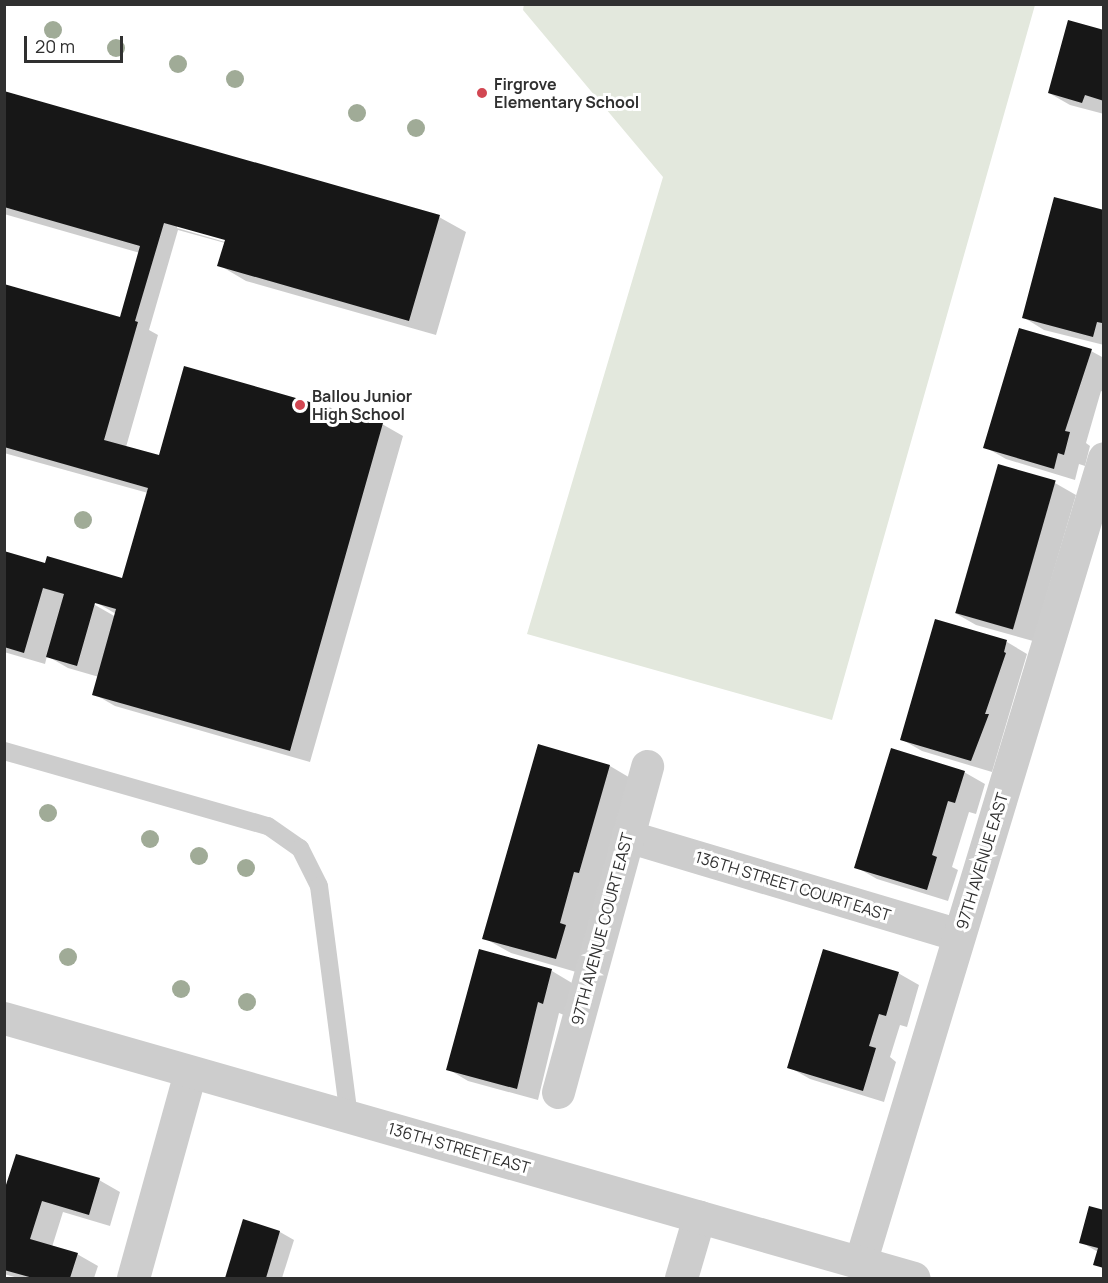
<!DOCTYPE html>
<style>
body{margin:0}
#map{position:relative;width:1108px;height:1283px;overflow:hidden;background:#fff;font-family:Manrope,sans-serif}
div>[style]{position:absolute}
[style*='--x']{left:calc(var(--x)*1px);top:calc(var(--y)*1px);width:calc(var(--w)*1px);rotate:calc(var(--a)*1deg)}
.green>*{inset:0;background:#e3e8dd}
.shadow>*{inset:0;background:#0003}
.building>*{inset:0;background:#171717;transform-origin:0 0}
.service>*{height:18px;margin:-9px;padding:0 9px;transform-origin:9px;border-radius:9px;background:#cdcdcd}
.minor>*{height:33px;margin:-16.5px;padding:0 16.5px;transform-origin:16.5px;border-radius:16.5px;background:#cdcdcd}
.tertiary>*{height:33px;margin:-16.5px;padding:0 16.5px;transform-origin:16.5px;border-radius:16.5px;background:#cdcdcd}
.trees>*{width:18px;height:18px;margin:-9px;border-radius:50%;background:#a0ab97}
.dots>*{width:16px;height:16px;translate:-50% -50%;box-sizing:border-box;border:3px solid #fff;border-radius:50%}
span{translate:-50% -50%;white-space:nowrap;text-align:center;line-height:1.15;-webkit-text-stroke:6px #fff;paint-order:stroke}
.poi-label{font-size:16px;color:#303030;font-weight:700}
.left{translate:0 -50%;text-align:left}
.street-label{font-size:16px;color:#303030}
.frame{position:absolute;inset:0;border:6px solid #303030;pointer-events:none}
.scale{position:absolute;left:24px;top:36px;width:99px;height:27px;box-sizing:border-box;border:3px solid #303030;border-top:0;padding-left:8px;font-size:18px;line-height:21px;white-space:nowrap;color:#303030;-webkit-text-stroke:4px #fff;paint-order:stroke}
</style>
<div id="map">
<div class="green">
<div style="clip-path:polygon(524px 4px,1035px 5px,832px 720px,527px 634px,663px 177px,523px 10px)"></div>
</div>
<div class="shadow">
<div style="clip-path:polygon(1104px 32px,1104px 114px,1070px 105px,1049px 93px)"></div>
<div style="clip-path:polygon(evenodd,4px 92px,439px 217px,466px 232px,436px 335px,246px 281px,219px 265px,225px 243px,178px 230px,149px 330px,158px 335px,126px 447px,160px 456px,382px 424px,403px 436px,310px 762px,115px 706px,94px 694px,99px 677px,68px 668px,47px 656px,45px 664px,4px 652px,4px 553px,46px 564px,123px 580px,148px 493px,4px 453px,4px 285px,127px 320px,140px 253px,4px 214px,4px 92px,177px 225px,232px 241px,232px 244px,177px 228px,177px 225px,4px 92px,89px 598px,116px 614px,116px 617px,88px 601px,89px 598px)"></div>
<div style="clip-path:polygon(1104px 212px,1104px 345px,1044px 330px,1023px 317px)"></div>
<div style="clip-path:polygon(1091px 351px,1104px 358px,1103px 392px,1101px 391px,1086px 443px,1090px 446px,1085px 466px,1079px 464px,1075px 480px,1006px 459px,985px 447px)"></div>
<div style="clip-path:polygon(1055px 483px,1076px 495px,1033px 641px,976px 625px,955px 613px)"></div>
<div style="clip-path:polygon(1007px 642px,1027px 654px,992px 772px,922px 751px,901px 739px)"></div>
<div style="clip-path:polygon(539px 746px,610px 766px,637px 782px,583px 974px,511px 953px,484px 938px)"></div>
<div style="clip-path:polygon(964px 772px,985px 784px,976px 814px,969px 812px,952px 867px,958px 870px,948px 901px,877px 879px,856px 867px)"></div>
<div style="clip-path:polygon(552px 971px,572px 983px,564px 1015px,559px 1013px,538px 1100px,468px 1081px,448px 1069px)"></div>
<div style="clip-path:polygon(898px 973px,919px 985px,907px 1027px,900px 1025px,890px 1057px,896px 1062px,884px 1102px,810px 1079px,789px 1067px)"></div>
<div style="clip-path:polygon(99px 1180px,120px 1192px,110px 1226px,63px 1212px,52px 1247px,77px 1254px,98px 1266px,94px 1278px,18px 1278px,4px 1274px,4px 1196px)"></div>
<div style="clip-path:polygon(1104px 1211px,1104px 1269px,1095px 1264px,1098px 1252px,1081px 1242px)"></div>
<div style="clip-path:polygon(244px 1221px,280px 1232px,294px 1240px,282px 1278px,226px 1278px)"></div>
</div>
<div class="building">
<div style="clip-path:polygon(1068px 20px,1104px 30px,1104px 101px,1085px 95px,1082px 103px,1048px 93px)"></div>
<div style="clip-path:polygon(4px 91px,440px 215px,409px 321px,217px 266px,225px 240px,164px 223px,135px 321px,138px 322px,104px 440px,159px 455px,184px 366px,383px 423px,290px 751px,92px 695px,116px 609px,95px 603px,77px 666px,46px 657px,64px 594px,43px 588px,24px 653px,4px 647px,4px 551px,45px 563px,47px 556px,122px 578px,148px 488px,4px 447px,4px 284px,120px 317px,140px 246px,4px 207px)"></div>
<div style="clip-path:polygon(1054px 197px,1104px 210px,1104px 316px,1102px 323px,1097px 322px,1093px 337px,1022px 318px)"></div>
<div style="clip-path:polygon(1019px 328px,1092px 349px,1065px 431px,1070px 432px,1064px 455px,1058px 453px,1054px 469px,983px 448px)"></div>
<div style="left:998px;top:464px;width:60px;height:155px;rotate:16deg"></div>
<div style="clip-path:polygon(935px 619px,1007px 640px,1004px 652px,1006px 653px,985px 714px,989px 714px,971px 761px,900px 740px)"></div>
<div style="clip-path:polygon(538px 744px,610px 765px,579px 873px,574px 872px,560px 923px,566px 925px,556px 959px,482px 939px)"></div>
<div style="clip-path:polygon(891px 748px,965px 771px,955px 803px,948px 801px,932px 855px,937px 857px,927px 890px,854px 868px)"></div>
<div style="clip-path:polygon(479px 949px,552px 969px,543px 1004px,538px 1002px,517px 1089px,446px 1070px)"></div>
<div style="clip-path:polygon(823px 949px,899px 972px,886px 1016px,879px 1014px,869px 1046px,876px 1048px,863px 1091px,787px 1068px)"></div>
<div style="clip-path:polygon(16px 1154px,100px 1178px,89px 1215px,42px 1201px,30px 1239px,78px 1253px,70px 1278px,33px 1278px,4px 1270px,4px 1191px)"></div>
<div style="clip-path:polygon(1089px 1206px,1104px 1210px,1104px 1268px,1093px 1265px,1098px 1248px,1079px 1243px)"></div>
<div style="clip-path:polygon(243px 1219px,280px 1231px,266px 1278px,225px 1278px)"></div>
</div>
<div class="service">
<div style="--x:4;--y:751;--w:274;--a:15.9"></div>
<div style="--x:268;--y:826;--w:39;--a:35"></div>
<div style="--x:300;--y:848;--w:42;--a:63.4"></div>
<div style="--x:319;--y:886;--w:233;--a:82.6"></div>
</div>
<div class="minor">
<div style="--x:627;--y:836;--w:346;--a:16.6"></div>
<div style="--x:558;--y:1092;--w:338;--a:-74.7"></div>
<div style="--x:860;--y:1263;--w:841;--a:-73.14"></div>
<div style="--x:133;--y:1278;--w:214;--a:-74.5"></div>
<div style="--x:681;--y:1278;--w:64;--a:-73.6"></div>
</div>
<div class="tertiary">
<div style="--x:4;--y:1018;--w:946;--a:15.95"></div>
</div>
<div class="trees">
<div style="left:53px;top:30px"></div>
<div style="left:116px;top:48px"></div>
<div style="left:178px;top:64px"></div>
<div style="left:235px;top:79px"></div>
<div style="left:357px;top:113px"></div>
<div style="left:416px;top:128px"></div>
<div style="left:83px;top:520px"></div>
<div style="left:48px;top:813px"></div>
<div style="left:150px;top:839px"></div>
<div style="left:199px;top:856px"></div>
<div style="left:246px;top:868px"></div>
<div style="left:68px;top:957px"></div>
<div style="left:181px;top:989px"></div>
<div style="left:247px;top:1002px"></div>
</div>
<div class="dots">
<div style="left:482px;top:93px;background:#d24752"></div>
<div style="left:300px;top:405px;background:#d24752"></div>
</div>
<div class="poi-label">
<span class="left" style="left:494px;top:93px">Firgrove<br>Elementary School</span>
<span class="left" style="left:312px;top:405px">Ballou Junior<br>High School</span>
</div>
<div class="street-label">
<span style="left:982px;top:861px;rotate:-73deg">97TH AVENUE EAST</span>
<span style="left:793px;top:886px;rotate:17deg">136TH STREET COURT EAST</span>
<span style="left:602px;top:929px;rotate:-75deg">97TH AVENUE COURT EAST</span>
<span style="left:459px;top:1148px;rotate:16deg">136TH STREET EAST</span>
</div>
<div class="frame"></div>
<div class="scale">20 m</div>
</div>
